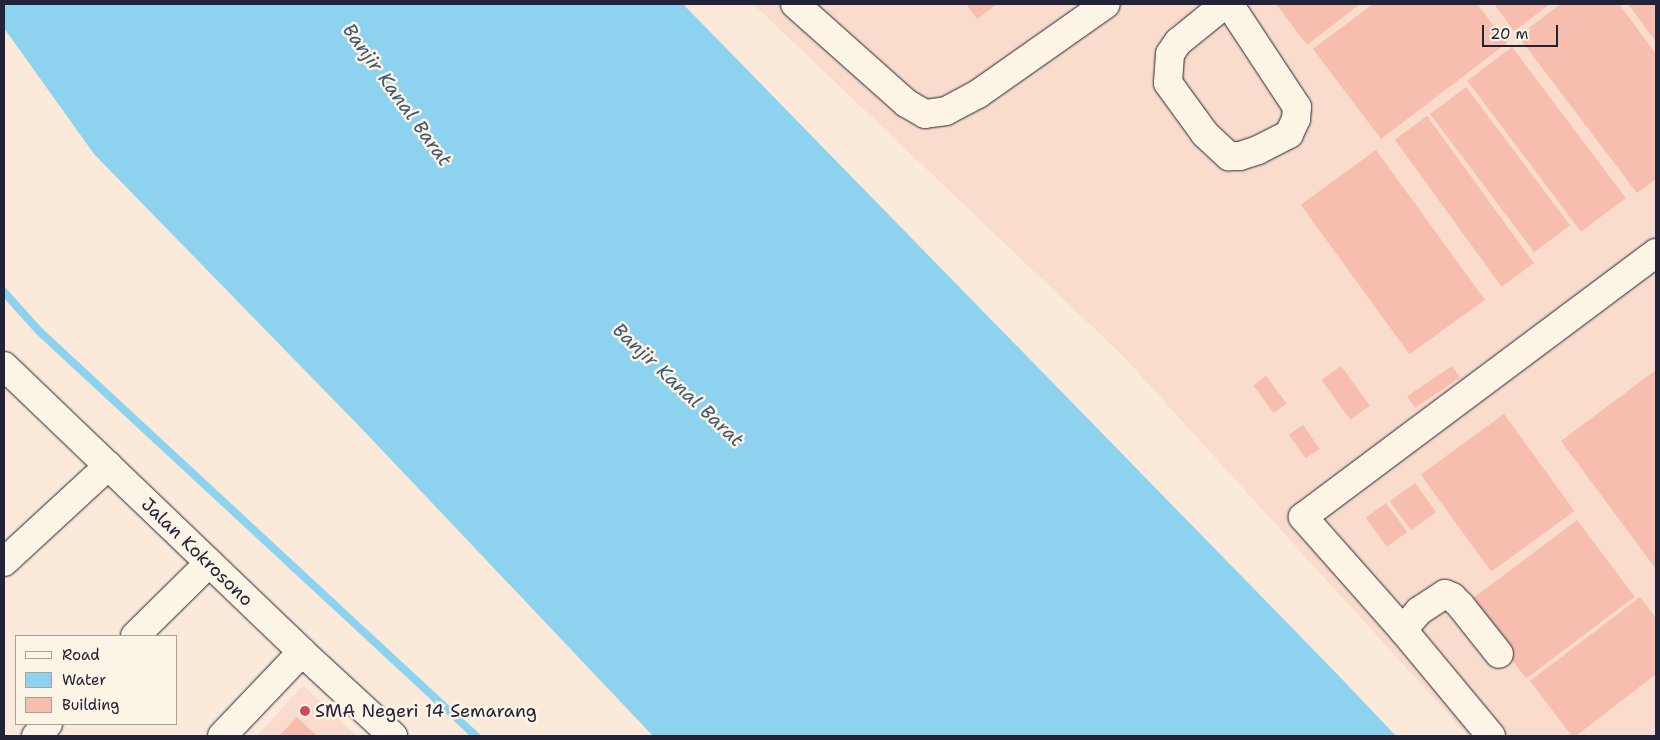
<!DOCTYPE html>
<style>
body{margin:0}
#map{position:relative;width:1660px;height:740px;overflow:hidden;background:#fbeada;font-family:"Shantell Sans",sans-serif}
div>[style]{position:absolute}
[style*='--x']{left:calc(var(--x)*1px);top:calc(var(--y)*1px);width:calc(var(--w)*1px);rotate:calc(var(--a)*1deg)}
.built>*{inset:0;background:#fadccd}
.water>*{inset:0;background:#8dd2ee}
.stream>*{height:8px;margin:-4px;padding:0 4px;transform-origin:4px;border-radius:4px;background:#8dd2ee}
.building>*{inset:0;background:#f7bdae;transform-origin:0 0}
.roads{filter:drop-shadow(0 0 1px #22223b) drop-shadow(0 0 1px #22223b)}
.minor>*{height:28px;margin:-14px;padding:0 14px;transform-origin:14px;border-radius:14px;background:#fcf5e5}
.dots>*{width:14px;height:14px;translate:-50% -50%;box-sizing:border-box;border:2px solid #fcf5e5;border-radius:50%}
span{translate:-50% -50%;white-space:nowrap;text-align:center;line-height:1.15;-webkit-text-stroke:5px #fcf5e5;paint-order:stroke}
.street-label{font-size:18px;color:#22223b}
.poi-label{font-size:18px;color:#22223b}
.left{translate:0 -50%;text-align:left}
.water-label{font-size:19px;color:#425771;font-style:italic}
.frame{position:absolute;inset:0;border:5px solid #22223b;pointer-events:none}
.legend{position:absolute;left:15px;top:635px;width:162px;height:90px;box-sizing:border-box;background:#fcf5e5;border:1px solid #a5a1a1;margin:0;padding:6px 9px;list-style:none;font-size:15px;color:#22223b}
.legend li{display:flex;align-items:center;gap:10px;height:25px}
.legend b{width:25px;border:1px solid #a5a1a1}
.scale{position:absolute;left:1482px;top:25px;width:76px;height:22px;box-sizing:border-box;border:2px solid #22223b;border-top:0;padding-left:6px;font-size:15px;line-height:18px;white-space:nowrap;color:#22223b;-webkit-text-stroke:4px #fcf5e5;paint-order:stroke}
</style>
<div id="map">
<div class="built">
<div style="clip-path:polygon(753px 4px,1656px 4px,1656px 736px,1468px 736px,1122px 355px)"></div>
<div style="clip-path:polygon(303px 685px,357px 736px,257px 736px)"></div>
</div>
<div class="water">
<div style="clip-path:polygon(4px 4px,683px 4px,1339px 676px,1396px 736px,653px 736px,362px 429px,94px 154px,4px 28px)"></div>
</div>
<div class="stream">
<div style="--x:4;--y:292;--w:52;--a:48.1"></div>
<div style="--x:39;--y:331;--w:596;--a:42.82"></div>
</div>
<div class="building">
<div style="clip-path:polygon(966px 4px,997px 4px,977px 19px)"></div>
<div style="clip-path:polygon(1276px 4px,1360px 4px,1307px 45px)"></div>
<div style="clip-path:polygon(1373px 4px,1477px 4px,1507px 43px,1381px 139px,1313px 49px)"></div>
<div style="clip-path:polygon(1494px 4px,1550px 4px,1514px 31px)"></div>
<div style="clip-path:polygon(1561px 4px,1619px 4px,1656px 54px,1656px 179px,1637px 193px,1518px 36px)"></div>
<div style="clip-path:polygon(1628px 4px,1656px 4px,1656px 42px)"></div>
<div style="left:1512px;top:47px;width:189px;height:56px;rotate:53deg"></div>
<div style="left:1466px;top:87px;width:173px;height:45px;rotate:53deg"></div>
<div style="left:1427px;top:116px;width:182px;height:40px;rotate:54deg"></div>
<div style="left:1376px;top:150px;width:185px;height:93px;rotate:54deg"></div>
<div style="left:1341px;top:366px;width:49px;height:24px;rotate:54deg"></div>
<div style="left:1452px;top:366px;width:14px;height:54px;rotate:56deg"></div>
<div style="clip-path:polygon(1656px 370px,1656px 569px,1561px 441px)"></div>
<div style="left:1266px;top:376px;width:34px;height:16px;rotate:53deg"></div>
<div style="left:1504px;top:414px;width:120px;height:103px;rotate:54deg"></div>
<div style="left:1303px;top:425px;width:29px;height:17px;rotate:55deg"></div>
<div style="left:1415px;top:483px;width:36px;height:31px;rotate:54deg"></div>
<div style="left:1386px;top:503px;width:36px;height:25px;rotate:54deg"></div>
<div style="left:1577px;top:520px;width:96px;height:136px;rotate:53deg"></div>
<div style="clip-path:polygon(1640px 597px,1656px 618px,1656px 674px,1576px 736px,1572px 736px,1530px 681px)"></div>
<div style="clip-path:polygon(297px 717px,317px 736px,279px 736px)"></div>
</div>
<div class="roads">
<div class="minor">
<div style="--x:795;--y:4;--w:149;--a:41.7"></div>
<div style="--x:906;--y:103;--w:22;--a:30"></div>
<div style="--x:925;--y:114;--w:21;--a:-8"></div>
<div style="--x:946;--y:111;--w:36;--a:-28"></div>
<div style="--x:978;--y:94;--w:156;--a:-35.1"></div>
<div style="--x:1225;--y:4;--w:60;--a:141"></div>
<div style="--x:1178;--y:42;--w:14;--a:124"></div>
<div style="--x:1170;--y:54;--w:29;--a:94"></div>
<div style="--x:1168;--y:83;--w:63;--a:54"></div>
<div style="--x:1205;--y:134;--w:33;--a:43"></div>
<div style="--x:1229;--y:156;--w:11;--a:0"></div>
<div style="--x:1240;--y:156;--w:19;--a:-18"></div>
<div style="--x:1258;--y:150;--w:35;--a:-27"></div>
<div style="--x:1289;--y:134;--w:17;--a:-65"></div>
<div style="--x:1296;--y:119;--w:12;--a:-85"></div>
<div style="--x:1297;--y:107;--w:123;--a:-123.4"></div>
<div style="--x:4;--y:366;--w:413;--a:43.8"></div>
<div style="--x:302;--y:652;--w:124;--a:42.7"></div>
<div style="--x:4;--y:562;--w:142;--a:-42.7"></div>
<div style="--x:1403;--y:630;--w:25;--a:-50"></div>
<div style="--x:1419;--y:611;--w:31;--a:-33"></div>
<div style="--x:1445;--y:594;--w:8;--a:23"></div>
<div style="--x:1452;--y:597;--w:13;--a:45"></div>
<div style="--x:1461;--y:606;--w:61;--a:51.6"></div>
<div style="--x:135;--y:636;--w:104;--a:-44.6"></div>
<div style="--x:36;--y:736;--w:17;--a:-45"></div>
<div style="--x:222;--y:736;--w:116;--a:-46.4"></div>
<div style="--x:1491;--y:736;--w:138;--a:-129.7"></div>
<div style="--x:1403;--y:630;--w:151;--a:-131.5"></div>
<div style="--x:1303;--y:517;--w:441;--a:-36.8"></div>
</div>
</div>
<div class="dots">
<div style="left:305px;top:711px;background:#d1495b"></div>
</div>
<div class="street-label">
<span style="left:197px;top:552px;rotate:44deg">Jalan Kokrosono</span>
</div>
<div class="poi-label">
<span class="left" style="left:315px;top:711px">SMA Negeri 14 Semarang</span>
</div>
<div class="water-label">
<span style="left:397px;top:95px;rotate:54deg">Banjir Kanal Barat</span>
<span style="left:678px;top:385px;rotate:43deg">Banjir Kanal Barat</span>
</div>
<div class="frame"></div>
<ul class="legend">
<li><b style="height:6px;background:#fcf5e5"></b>Road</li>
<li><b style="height:14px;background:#8dd2ee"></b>Water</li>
<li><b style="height:14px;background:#f7bdae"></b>Building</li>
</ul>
<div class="scale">20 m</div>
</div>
